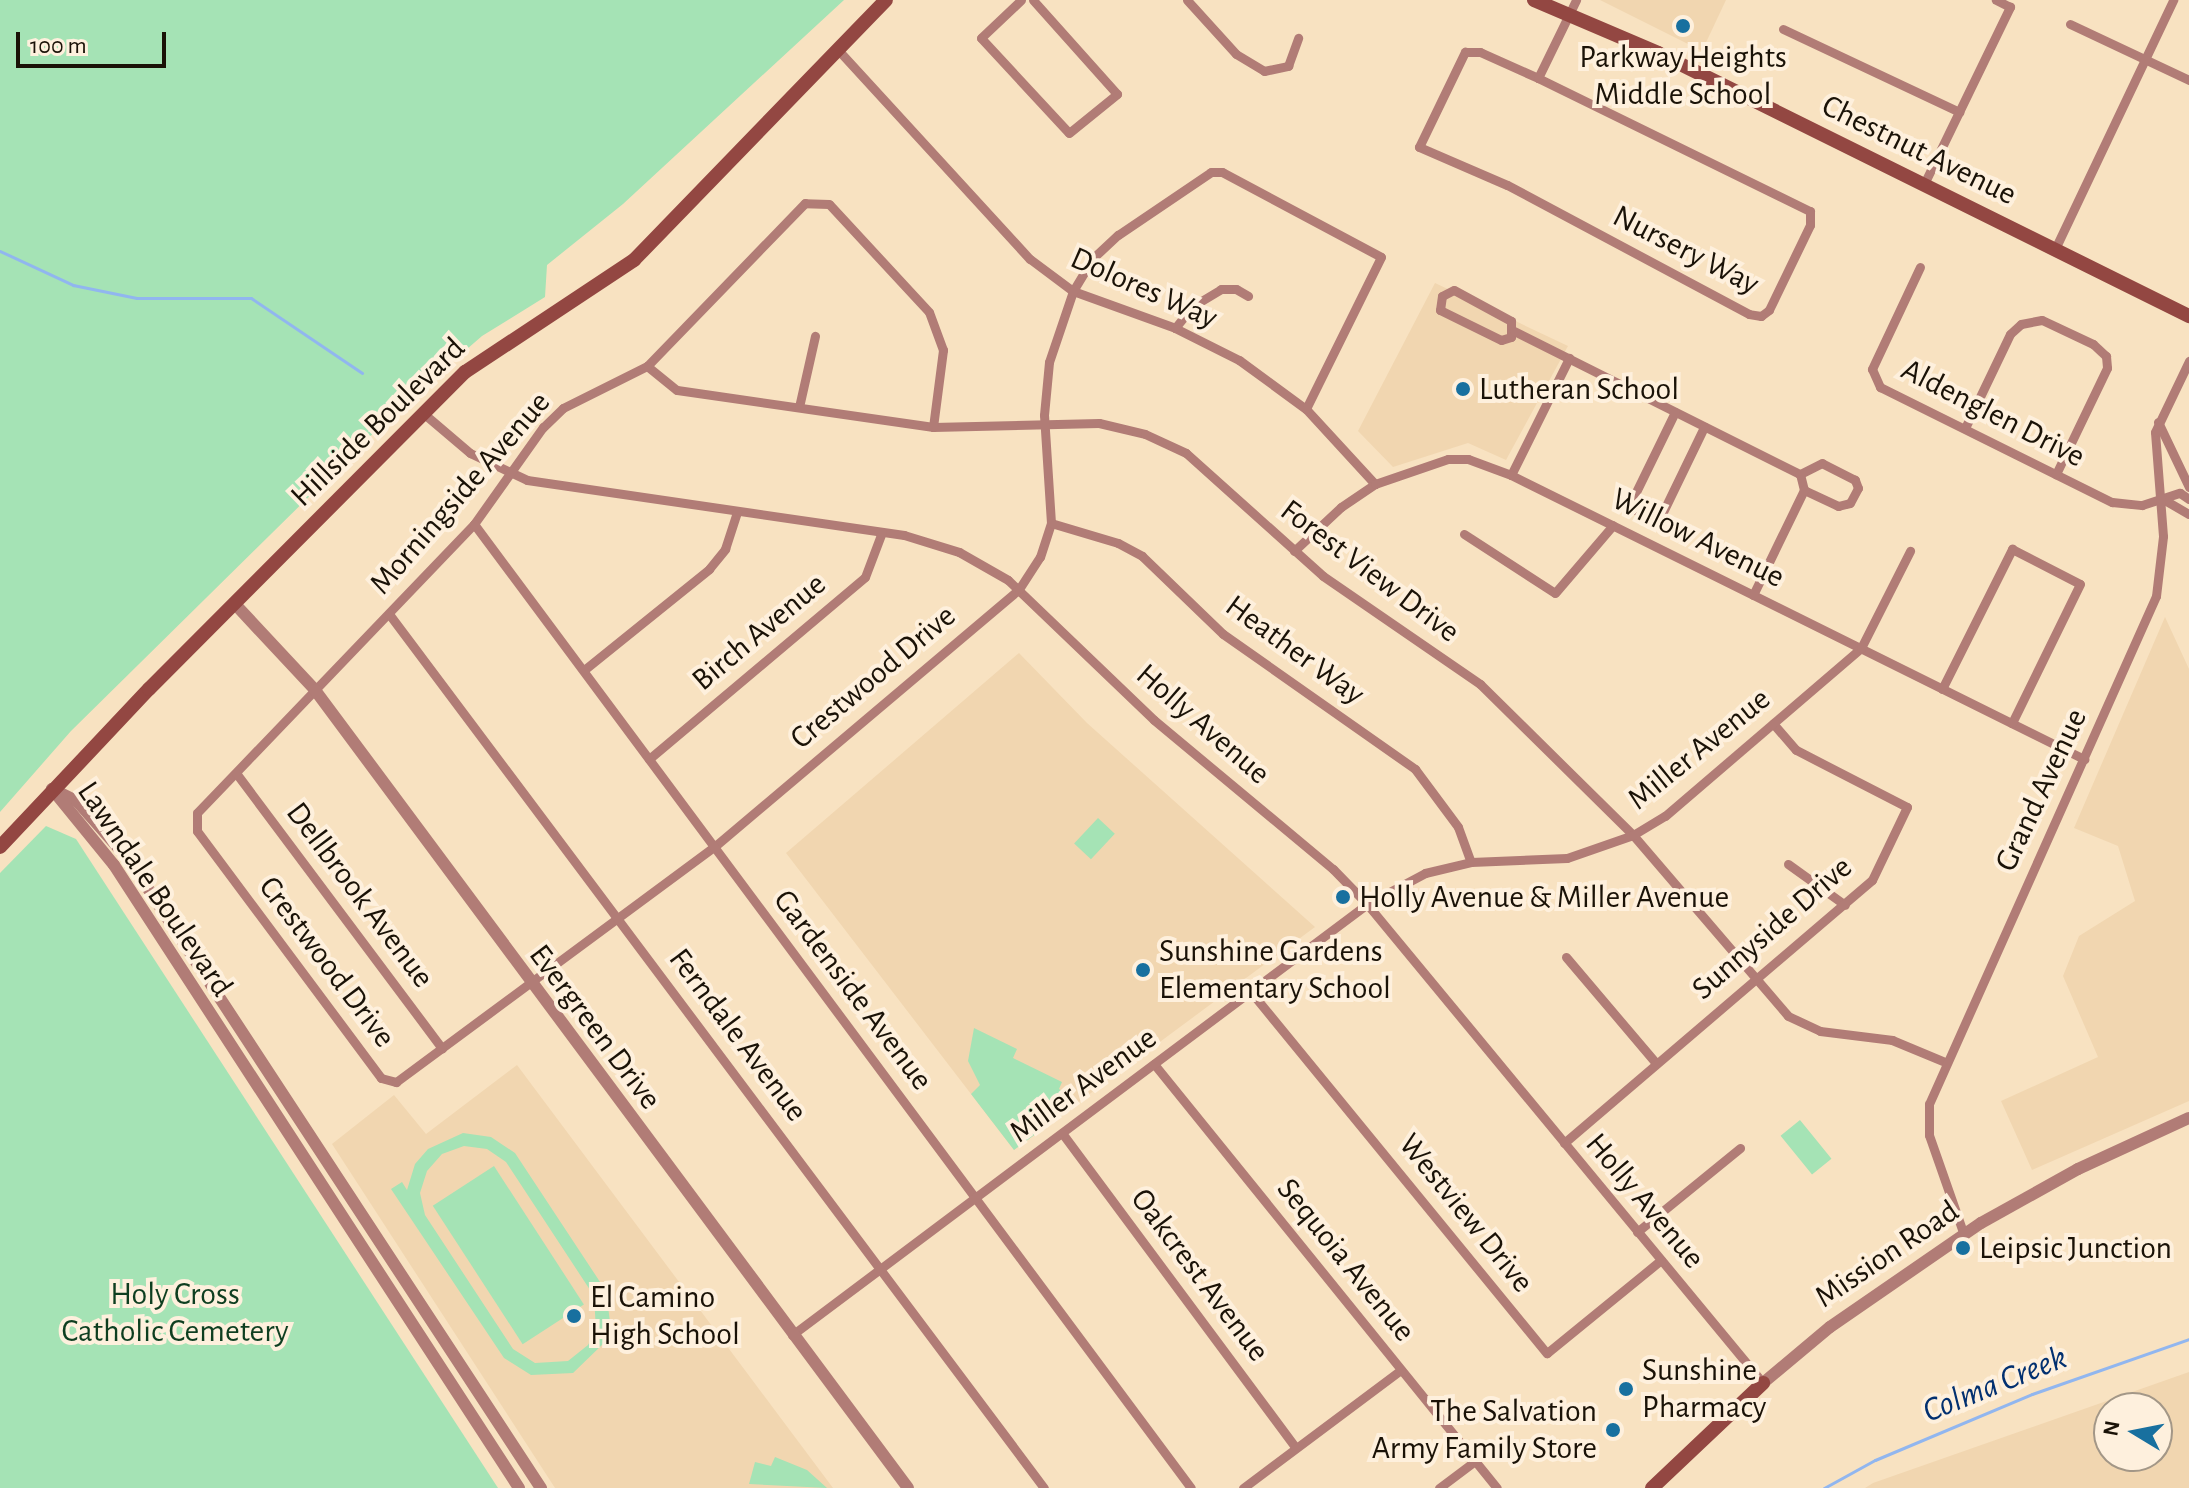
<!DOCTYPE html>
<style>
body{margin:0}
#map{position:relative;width:2189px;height:1488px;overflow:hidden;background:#f8e2c1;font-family:"Alegreya Sans",sans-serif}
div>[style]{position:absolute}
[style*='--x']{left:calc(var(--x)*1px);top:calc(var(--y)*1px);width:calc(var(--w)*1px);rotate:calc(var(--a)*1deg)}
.built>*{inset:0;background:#f1d6b0}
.green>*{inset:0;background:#a5e3b5;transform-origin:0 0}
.stream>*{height:3px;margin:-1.5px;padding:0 1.5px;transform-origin:1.5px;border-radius:1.5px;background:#91b6ef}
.minor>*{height:9px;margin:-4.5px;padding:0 4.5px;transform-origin:4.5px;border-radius:4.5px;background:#b17c76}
.tertiary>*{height:12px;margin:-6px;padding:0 6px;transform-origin:6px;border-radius:6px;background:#b17c76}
.secondary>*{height:14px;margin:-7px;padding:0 7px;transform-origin:7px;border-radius:7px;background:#934742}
.dots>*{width:22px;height:22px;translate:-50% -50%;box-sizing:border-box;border:4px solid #fef0dd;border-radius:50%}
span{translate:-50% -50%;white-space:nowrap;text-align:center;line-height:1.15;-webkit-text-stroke:8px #fef0dd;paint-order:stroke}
.poi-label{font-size:32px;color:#1a1207}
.left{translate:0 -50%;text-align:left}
.right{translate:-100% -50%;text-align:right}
.street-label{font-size:32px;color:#1a1207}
.park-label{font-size:32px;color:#0e3e20}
.water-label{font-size:34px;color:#023070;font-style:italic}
.north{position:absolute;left:2093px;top:1392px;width:80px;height:80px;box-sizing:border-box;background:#fef0dd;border:2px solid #a39787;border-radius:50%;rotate:280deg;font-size:22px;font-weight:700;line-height:32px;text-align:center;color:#1a1207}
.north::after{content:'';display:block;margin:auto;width:28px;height:36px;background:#18709f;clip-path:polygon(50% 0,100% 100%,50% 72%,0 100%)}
.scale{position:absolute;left:16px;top:32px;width:150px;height:36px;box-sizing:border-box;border:4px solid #1a1207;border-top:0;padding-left:10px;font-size:24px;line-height:28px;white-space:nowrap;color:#1a1207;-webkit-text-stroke:6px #fef0dd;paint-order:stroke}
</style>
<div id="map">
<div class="built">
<div style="clip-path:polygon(1600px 0,1726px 0,1702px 51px)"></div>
<div style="clip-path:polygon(1435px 283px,1568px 346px,1506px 460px,1468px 443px,1393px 467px,1358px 431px)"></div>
<div style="clip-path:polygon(2165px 617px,2189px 669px,2189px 1101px,2032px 1170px,2001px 1101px,2098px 1057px,2063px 976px,2079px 936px,2135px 901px,2118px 846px,2074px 828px)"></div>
<div style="clip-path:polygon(1019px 653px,1087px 723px,1315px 927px,1014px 1150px,786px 853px)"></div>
<div style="clip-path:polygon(517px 1065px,833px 1488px,555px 1488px,332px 1144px,394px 1095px,426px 1134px)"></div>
<div style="clip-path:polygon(evenodd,2189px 1372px,2189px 1488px,1865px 1488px,1873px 1483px,2189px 1372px,2109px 1408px,2157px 1408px,2157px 1456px,2109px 1456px,2109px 1408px)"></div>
</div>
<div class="green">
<div style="clip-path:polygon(0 0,844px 0,623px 204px,547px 265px,545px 297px,482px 336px,398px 409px,71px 731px,0 812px)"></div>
<div style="left:1098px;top:818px;width:23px;height:35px;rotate:43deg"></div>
<div style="clip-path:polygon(46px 826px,76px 839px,498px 1488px,0 1488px,0 873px)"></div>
<div style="clip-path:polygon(974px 1028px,1017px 1049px,1013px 1058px,1062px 1082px,1059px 1089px,1078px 1103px,1014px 1150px,971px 1094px,980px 1085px,968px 1061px)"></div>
<div style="left:1800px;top:1120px;width:50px;height:25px;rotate:51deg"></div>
<div style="clip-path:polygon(evenodd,463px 1133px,491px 1137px,515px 1153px,606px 1291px,610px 1322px,604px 1343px,573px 1373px,531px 1375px,504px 1358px,391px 1189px,402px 1182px,407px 1190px,415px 1164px,428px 1149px,463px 1133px,464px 1146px,487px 1149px,506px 1162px,594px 1296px,596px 1330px,588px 1345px,568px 1361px,535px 1363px,513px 1349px,425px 1215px,420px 1193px,427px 1171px,442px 1154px,464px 1146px)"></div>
<div style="left:494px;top:1166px;width:165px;height:73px;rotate:57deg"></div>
<div style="clip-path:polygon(775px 1457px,807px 1470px,827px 1488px,749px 1484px,755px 1462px,771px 1466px)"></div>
</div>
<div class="stream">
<div style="--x:0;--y:251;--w:81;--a:25"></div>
<div style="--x:73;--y:285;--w:65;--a:11.5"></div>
<div style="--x:137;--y:298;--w:114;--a:0"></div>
<div style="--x:251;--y:298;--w:134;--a:34"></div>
<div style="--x:1824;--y:1488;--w:58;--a:-28.8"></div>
<div style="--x:1875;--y:1460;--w:170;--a:-22.8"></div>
<div style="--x:2032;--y:1394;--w:166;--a:-19.3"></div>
</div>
<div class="minor">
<div style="--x:1021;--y:0;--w:55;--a:136.5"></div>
<div style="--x:981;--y:38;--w:129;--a:47.2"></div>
<div style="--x:1069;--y:133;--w:62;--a:-39.1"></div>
<div style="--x:1117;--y:94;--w:126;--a:-131.8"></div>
<div style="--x:1187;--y:0;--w:73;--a:47.8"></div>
<div style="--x:1236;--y:54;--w:33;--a:31"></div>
<div style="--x:1264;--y:71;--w:25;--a:-12"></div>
<div style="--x:1288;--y:66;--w:30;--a:-70"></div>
<div style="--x:2070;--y:24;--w:132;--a:25.2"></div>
<div style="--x:1783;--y:29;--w:195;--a:25.2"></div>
<div style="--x:840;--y:52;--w:281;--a:47.5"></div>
<div style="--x:1030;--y:259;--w:54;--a:36.7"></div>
<div style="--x:1073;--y:291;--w:109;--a:19.9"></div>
<div style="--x:1175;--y:328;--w:72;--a:26.6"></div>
<div style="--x:1239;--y:360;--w:83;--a:36.2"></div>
<div style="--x:1306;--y:409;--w:102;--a:47.4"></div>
<div style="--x:1465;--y:52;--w:15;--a:0"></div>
<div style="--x:1480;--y:52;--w:64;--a:24.1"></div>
<div style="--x:1538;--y:78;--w:303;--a:26.1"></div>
<div style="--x:1810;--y:211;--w:14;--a:90"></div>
<div style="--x:1810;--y:225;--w:94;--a:115.8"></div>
<div style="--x:1769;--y:310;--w:10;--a:143"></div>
<div style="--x:1761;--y:316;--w:12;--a:-171"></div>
<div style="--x:1749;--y:314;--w:274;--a:-151.9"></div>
<div style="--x:1507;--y:185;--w:96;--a:-156.6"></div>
<div style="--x:1419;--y:147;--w:106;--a:-64.2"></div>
<div style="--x:1538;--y:78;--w:87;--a:-64"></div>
<div style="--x:1925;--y:182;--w:195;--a:-64.1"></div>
<div style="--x:2010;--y:7;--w:16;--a:-153"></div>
<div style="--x:2055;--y:249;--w:276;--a:-64.6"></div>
<div style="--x:1920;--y:267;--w:113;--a:115.2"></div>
<div style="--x:1872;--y:369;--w:20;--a:66"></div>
<div style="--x:1880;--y:387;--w:259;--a:26.4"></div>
<div style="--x:2112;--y:502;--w:30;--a:6"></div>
<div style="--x:2142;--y:505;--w:40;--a:-18"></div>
<div style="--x:2180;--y:493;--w:11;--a:34"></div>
<div style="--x:1454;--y:290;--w:65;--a:28.5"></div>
<div style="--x:1511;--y:321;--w:16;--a:90"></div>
<div style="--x:1511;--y:337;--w:10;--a:163"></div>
<div style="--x:1501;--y:340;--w:68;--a:-153.8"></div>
<div style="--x:1440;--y:310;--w:14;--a:-82"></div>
<div style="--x:1442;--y:296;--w:13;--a:-27"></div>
<div style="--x:1175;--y:328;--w:28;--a:-51"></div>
<div style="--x:1193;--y:306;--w:33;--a:-31"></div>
<div style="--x:1221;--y:289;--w:15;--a:0"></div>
<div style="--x:1236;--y:289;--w:14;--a:30"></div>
<div style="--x:1514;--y:331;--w:320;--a:26.6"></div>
<div style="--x:1800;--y:474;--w:16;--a:76"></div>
<div style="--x:1804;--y:490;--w:38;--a:25"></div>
<div style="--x:1838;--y:506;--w:12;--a:-14"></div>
<div style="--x:1850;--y:503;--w:17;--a:-62"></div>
<div style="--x:1858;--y:488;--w:9;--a:-111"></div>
<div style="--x:1855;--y:480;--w:37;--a:-153"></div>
<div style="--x:1822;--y:463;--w:25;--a:153"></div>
<div style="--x:647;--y:366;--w:38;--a:39"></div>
<div style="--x:677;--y:390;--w:259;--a:8.2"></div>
<div style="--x:933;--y:427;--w:166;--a:-1.4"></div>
<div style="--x:1099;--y:423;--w:47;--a:13.4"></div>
<div style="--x:1145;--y:434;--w:45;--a:24.9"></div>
<div style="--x:1186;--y:453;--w:184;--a:41.9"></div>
<div style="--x:1323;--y:576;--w:191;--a:34.5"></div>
<div style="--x:1480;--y:684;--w:215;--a:44.6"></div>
<div style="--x:1633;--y:835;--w:238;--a:49.4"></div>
<div style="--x:1788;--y:1016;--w:35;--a:25"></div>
<div style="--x:1820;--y:1031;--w:73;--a:7.1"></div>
<div style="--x:1892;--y:1040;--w:57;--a:22.5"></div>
<div style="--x:799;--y:407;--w:73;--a:-77.3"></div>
<div style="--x:1675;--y:412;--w:96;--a:116"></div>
<div style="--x:1633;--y:498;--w:12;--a:81"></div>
<div style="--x:1635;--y:510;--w:16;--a:27"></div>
<div style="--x:1649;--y:517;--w:13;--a:-13"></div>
<div style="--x:1662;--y:514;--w:97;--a:-64.2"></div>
<div style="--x:423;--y:413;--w:62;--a:40.4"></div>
<div style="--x:470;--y:453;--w:63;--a:25.3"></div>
<div style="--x:527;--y:480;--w:381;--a:8.3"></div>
<div style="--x:904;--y:535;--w:58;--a:17.2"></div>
<div style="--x:959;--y:552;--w:56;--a:29.7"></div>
<div style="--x:1008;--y:580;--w:202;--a:43.8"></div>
<div style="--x:1154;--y:720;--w:233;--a:39.8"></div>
<div style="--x:1333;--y:869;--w:49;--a:45.8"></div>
<div style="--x:1367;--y:904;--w:621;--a:50.42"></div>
<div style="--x:2158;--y:422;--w:72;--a:64.5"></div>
<div style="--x:933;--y:427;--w:78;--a:-82.6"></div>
<div style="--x:943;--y:350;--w:40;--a:-110.2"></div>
<div style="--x:929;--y:312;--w:147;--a:-132.8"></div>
<div style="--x:829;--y:204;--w:24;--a:-178"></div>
<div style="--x:805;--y:203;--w:227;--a:134.1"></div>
<div style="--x:647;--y:366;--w:94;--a:153.4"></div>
<div style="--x:563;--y:408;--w:28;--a:136"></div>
<div style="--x:543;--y:427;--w:119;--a:125.4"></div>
<div style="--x:474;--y:524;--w:400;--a:133.8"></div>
<div style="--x:197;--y:813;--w:18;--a:90"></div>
<div style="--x:197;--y:831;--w:308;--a:53.3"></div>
<div style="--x:381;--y:1078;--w:16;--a:15"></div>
<div style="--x:396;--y:1082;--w:395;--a:-36.5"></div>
<div style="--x:714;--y:847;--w:399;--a:-40.2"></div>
<div style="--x:1019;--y:589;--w:38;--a:-57"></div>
<div style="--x:1040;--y:557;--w:36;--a:-72"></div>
<div style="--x:1051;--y:523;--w:108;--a:-93.7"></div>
<div style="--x:1044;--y:415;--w:53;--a:-84.6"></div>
<div style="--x:1049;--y:362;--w:75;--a:-71.3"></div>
<div style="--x:1073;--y:291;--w:39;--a:-59"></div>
<div style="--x:1093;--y:258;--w:34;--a:-43"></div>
<div style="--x:1118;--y:235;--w:112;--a:-34.1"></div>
<div style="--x:1211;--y:172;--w:11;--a:0"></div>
<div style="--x:1222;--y:172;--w:180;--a:28.1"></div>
<div style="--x:1381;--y:257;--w:169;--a:116.3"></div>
<div style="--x:1965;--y:428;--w:104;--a:-64.4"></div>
<div style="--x:2010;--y:334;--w:15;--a:-42"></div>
<div style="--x:2021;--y:324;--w:21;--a:-11"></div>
<div style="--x:2042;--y:320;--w:56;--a:25.2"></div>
<div style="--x:2093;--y:344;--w:18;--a:43"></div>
<div style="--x:2106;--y:356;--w:12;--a:85"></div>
<div style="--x:2107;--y:368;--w:118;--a:115.7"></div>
<div style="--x:1511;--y:475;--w:131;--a:-63.6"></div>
<div style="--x:2161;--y:498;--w:32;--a:30"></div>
<div style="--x:1051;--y:523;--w:70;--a:16.6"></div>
<div style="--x:1118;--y:543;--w:27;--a:28"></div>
<div style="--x:1142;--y:556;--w:112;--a:43.9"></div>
<div style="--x:1223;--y:634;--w:235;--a:35.1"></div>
<div style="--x:1415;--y:769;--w:72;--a:53.4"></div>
<div style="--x:1458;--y:827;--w:37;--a:70"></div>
<div style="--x:474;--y:524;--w:1201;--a:53.36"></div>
<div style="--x:1464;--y:534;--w:108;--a:33"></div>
<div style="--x:1555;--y:593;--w:89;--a:-49.5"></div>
<div style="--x:1294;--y:551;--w:64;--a:-43.1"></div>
<div style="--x:1341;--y:507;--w:41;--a:-34.1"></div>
<div style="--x:1375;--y:484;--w:77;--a:-18.9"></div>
<div style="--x:1448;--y:459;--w:20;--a:0"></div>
<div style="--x:1468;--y:459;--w:46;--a:20.4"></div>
<div style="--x:1511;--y:475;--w:640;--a:26.36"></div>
<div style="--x:1753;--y:595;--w:117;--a:-64.1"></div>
<div style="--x:389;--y:614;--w:1092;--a:53.15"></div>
<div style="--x:584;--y:670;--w:161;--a:-38.9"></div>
<div style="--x:709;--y:569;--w:26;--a:-51"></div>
<div style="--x:725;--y:549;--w:39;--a:-72"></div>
<div style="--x:1942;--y:689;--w:157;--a:-63.4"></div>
<div style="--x:2012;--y:549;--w:76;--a:27.2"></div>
<div style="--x:2080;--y:584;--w:155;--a:116.1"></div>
<div style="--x:649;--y:759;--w:282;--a:-40.1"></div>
<div style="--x:865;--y:577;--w:48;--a:-69.3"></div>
<div style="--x:236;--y:773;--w:344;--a:53.2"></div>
<div style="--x:1788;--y:864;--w:70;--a:35.7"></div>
<div style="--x:1566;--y:957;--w:139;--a:49.7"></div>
<div style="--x:1251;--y:992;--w:467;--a:50.7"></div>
<div style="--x:1547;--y:1353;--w:147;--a:-39.2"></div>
<div style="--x:1154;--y:1064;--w:545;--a:51.03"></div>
<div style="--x:1062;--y:1133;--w:392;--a:53.4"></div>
<div style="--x:1564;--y:1143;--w:405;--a:-40.5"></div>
<div style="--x:1872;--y:880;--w:81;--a:-64.4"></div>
<div style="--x:1907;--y:807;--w:125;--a:-152.8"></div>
<div style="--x:1796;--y:750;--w:35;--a:-131"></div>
<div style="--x:1637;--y:1232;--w:133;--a:-39.2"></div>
<div style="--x:1964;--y:1235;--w:106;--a:-109.3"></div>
<div style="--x:1929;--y:1135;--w:31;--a:-90"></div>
<div style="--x:1929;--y:1104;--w:556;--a:-65.92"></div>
<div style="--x:2156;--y:596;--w:60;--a:-83.3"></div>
<div style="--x:2163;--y:536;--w:104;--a:-94.4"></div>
<div style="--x:2155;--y:432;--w:79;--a:-64.4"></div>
<div style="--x:792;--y:1335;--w:719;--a:-36.85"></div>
<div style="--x:1367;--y:904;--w:66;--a:-28.1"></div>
<div style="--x:1425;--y:873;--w:47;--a:-13.4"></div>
<div style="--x:1471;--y:862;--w:96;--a:-2.4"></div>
<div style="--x:1567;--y:858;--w:70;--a:-19.2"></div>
<div style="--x:1633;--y:835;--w:37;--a:-31"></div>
<div style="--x:1665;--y:816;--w:258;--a:-40.6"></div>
<div style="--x:1861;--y:648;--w:109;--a:-63.2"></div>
<div style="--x:1243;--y:1488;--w:197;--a:-36.8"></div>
<div style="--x:1439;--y:1488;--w:45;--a:-36.9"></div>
</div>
<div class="tertiary">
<div style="--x:234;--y:603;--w:119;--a:47"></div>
<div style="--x:315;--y:690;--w:994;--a:53.38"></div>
<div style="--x:52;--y:789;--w:28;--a:26"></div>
<div style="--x:77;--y:801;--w:80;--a:48.5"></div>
<div style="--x:130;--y:861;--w:750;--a:56.76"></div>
<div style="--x:52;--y:789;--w:98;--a:50.8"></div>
<div style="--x:114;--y:865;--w:743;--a:56.97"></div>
<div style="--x:1763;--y:1383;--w:87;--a:-39.9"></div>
<div style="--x:1830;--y:1327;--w:183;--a:-34.6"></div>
<div style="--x:1981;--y:1223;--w:111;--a:-29.1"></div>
<div style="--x:2078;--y:1169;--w:122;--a:-24.7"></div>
</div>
<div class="secondary">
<div style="--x:1534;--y:0;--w:135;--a:23.1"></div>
<div style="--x:1658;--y:53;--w:593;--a:26.35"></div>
<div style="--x:0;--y:847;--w:217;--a:-46.7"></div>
<div style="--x:149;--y:689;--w:448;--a:-45.1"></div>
<div style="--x:465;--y:372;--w:203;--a:-33.5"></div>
<div style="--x:634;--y:260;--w:362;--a:-45.9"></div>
<div style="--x:1652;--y:1488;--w:153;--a:-43.4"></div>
</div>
<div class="dots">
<div style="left:1683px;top:26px;background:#18709f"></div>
<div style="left:1463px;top:389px;background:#18709f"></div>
<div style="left:1343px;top:897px;background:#18709f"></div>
<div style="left:1143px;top:970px;background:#18709f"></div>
<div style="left:1963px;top:1248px;background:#18709f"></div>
<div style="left:574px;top:1316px;background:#18709f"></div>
<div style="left:1626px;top:1389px;background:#18709f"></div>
<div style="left:1613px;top:1430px;background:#18709f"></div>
</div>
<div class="poi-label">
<span style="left:1683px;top:76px">Parkway Heights<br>Middle School</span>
<span class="left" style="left:1479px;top:389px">Lutheran School</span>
<span class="left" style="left:1359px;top:897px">Holly Avenue &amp; Miller Avenue</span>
<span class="left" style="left:1159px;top:970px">Sunshine Gardens<br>Elementary School</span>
<span class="left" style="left:1979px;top:1248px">Leipsic Junction</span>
<span class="left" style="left:590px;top:1316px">El Camino<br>High School</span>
<span class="left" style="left:1642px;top:1389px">Sunshine<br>Pharmacy</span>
<span class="right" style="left:1597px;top:1430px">The Salvation<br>Army Family Store</span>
</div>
<div class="street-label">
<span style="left:1919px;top:150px;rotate:26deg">Chestnut Avenue</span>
<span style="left:1686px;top:250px;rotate:27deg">Nursery Way</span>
<span style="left:1144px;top:288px;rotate:24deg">Dolores Way</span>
<span style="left:1993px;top:413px;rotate:27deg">Aldenglen Drive</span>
<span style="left:378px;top:422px;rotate:-44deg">Hillside Boulevard</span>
<span style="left:460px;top:493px;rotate:-49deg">Morningside Avenue</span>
<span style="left:1698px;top:538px;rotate:26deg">Willow Avenue</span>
<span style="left:1370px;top:571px;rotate:37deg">Forest View Drive</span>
<span style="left:759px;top:632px;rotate:-40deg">Birch Avenue</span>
<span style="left:1295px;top:650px;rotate:36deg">Heather Way</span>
<span style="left:873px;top:677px;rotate:-40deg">Crestwood Drive</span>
<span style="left:1203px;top:724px;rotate:41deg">Holly Avenue</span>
<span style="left:1699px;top:749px;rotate:-39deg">Miller Avenue</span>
<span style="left:2041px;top:790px;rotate:-65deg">Grand Avenue</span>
<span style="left:155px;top:889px;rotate:56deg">Lawndale Boulevard</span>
<span style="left:360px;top:895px;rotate:53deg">Dellbrook Avenue</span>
<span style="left:1772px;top:928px;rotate:-41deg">Sunnyside Drive</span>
<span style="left:327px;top:962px;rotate:53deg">Crestwood Drive</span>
<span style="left:853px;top:990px;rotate:53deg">Gardenside Avenue</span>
<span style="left:595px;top:1027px;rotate:53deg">Evergreen Drive</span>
<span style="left:738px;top:1035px;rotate:53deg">Ferndale Avenue</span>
<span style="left:1083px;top:1085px;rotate:-36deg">Miller Avenue</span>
<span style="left:1645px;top:1201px;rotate:50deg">Holly Avenue</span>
<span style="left:1466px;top:1213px;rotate:51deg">Westview Drive</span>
<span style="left:1887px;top:1254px;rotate:-34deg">Mission Road</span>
<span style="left:1346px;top:1260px;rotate:51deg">Sequoia Avenue</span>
<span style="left:1200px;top:1275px;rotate:53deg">Oakcrest Avenue</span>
</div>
<div class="park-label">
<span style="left:175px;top:1313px">Holy Cross<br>Catholic Cemetery</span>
</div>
<div class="water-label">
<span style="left:1995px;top:1385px;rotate:-22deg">Colma Creek</span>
</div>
<div class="north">N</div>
<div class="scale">100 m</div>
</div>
